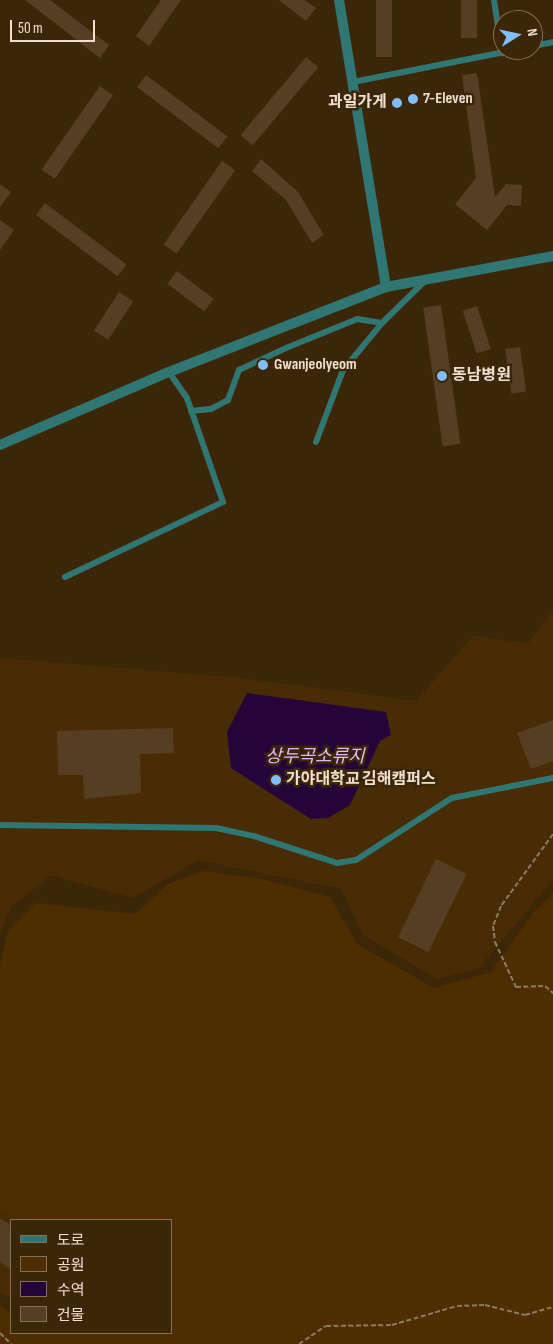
<!DOCTYPE html>
<meta charset="utf-8">
<style>
body{margin:0}
#map{position:relative;width:553px;height:1344px;overflow:hidden;background:#3c2608;font-family:"Sofia Sans Condensed","Noto Sans KR",sans-serif}
div>[style]{position:absolute}
[style*='--x']{left:calc(var(--x)*1px);top:calc(var(--y)*1px);width:calc(var(--w)*1px);rotate:calc(var(--a)*1deg)}
.built>*{inset:0;background:#482c06}
.green>*{inset:0;background:#4e2e00}
.water>*{inset:0;background:#260439}
.building>*{inset:0;background:#563e22;transform-origin:0 0}
.path>*{height:2px;margin-top:-1px;transform-origin:0;background:repeating-linear-gradient(90deg,#8d7a62 0 5px,transparent 0 7.5px)}
.service>*{height:6px;margin:-3px;padding:0 3px;transform-origin:3px;border-radius:3px;background:#307672}
.minor>*{height:10px;margin:-5px;padding:0 5px;transform-origin:5px;border-radius:5px;background:#307672}
.tertiary>*{height:10px;margin:-5px;padding:0 5px;transform-origin:5px;border-radius:5px;background:#307672}
.dots>*{width:14px;height:14px;translate:-50% -50%;box-sizing:border-box;border:2px solid #3c2608;border-radius:50%}
span{translate:-50% -50%;white-space:nowrap;text-align:center;line-height:1.15;-webkit-text-stroke:5px #3c2608;paint-order:stroke}
.poi-label{font-size:16px;color:#eedfcf;font-weight:700}
.left{translate:0 -50%;text-align:left}
.right{translate:-100% -50%;text-align:right}
.water-label{font-size:18px;color:#e0bafe;font-style:italic}
.legend{position:absolute;left:10px;top:1219px;width:162px;height:115px;box-sizing:border-box;background:#3c2608;border:1px solid #837058;margin:0;padding:6px 9px;list-style:none;font-size:15px;color:#eedfcf}
.legend li{display:flex;align-items:center;gap:10px;height:25px}
.legend b{width:25px;border:1px solid #837058}
.north{position:absolute;left:493px;top:10px;width:50px;height:50px;box-sizing:border-box;background:#3c2608;border:1px solid #837058;border-radius:50%;rotate:80deg;font-size:14px;font-weight:700;line-height:20px;text-align:center;color:#eedfcf}
.north::after{content:'';display:block;margin:auto;width:18px;height:22px;background:#81bdfa;clip-path:polygon(50% 0,100% 100%,50% 72%,0 100%)}
.scale{position:absolute;left:10px;top:20px;width:85px;height:22px;box-sizing:border-box;border:2px solid #eedfcf;border-top:0;padding-left:6px;font-size:15px;line-height:18px;white-space:nowrap;color:#eedfcf;-webkit-text-stroke:4px #3c2608;paint-order:stroke}
</style>
<div id="map">
<div class="built">
<div style="clip-path:polygon(553px 611px,553px 880px,478px 969px,437px 979px,362px 934px,342px 889px,198px 860px,133px 898px,51px 875px,11px 907px,0 935px,0 658px,240px 678px,416px 701px,473px 636px,528px 643px)"></div>
<div style="clip-path:polygon(0 1209px,19px 1220px,11px 1220px,11px 1299px,0 1292px)"></div>
</div>
<div class="green">
<div style="clip-path:polygon(204px 871px,262px 879px,330px 897px,357px 944px,434px 988px,491px 972px,533px 913px,553px 893px,553px 1344px,0 1344px,0 1304px,11px 1314px,11px 1333px,171px 1333px,171px 1220px,20px 1220px,0 1210px,0 965px,8px 931px,36px 903px,136px 914px,168px 884px)"></div>
</div>
<div class="water">
<div style="clip-path:polygon(247px 693px,386px 712px,391px 735px,380px 741px,350px 805px,328px 818px,311px 819px,231px 768px,227px 732px)"></div>
</div>
<div class="building">
<div style="clip-path:polygon(25px 0,50px 0,109px 45px,100px 58px)"></div>
<div style="clip-path:polygon(161px 0,181px 0,149px 46px,136px 36px)"></div>
<div style="clip-path:polygon(279px 0,305px 0,316px 8px,306px 21px)"></div>
<div style="left:376px;top:0;width:16px;height:57px"></div>
<div style="left:461px;top:0;width:16px;height:38px"></div>
<div style="left:306px;top:57px;width:16px;height:102px;rotate:40deg"></div>
<div style="clip-path:polygon(477px 73px,495px 197px,506px 184px,522px 185px,521px 206px,507px 205px,487px 230px,455px 204px,476px 178px,462px 75px)"></div>
<div style="left:146px;top:75px;width:102px;height:15px;rotate:37deg"></div>
<div style="left:100px;top:86px;width:16px;height:102px;rotate:35deg"></div>
<div style="clip-path:polygon(261px 159px,298px 192px,324px 235px,312px 243px,286px 200px,252px 171px)"></div>
<div style="left:222px;top:161px;width:16px;height:102px;rotate:35deg"></div>
<div style="clip-path:polygon(0 184px,11px 192px,0 207px)"></div>
<div style="left:45px;top:203px;width:102px;height:15px;rotate:37deg"></div>
<div style="clip-path:polygon(0 220px,14px 230px,0 250px)"></div>
<div style="left:177px;top:271px;width:46px;height:16px;rotate:37deg"></div>
<div style="left:119px;top:292px;width:17px;height:46px;rotate:33deg"></div>
<div style="left:441px;top:305px;width:140px;height:18px;rotate:82deg"></div>
<div style="left:477px;top:306px;width:45px;height:15px;rotate:72deg"></div>
<div style="left:520px;top:347px;width:45px;height:15px;rotate:82deg"></div>
<div style="clip-path:polygon(553px 720px,553px 761px,531px 769px,517px 733px)"></div>
<div style="clip-path:polygon(173px 728px,174px 753px,140px 754px,141px 793px,84px 799px,83px 775px,58px 775px,57px 731px)"></div>
<div style="left:436px;top:859px;width:34px;height:87px;rotate:26deg"></div>
<div style="clip-path:polygon(0 1218px,11px 1226px,11px 1270px,0 1262px)"></div>
</div>
<div class="path">
<div style="--x:553;--y:834;--w:89;--a:125.8"></div>
<div style="--x:501;--y:906;--w:22;--a:112"></div>
<div style="--x:493;--y:926;--w:16;--a:83"></div>
<div style="--x:495;--y:942;--w:50;--a:65"></div>
<div style="--x:516;--y:987;--w:29;--a:-2"></div>
<div style="--x:545;--y:986;--w:11;--a:41"></div>
<div style="--x:0;--y:1333;--w:16;--a:45"></div>
<div style="--x:299;--y:1344;--w:32;--a:-34"></div>
<div style="--x:326;--y:1326;--w:66;--a:-0.9"></div>
<div style="--x:392;--y:1325;--w:68;--a:-16.3"></div>
<div style="--x:457;--y:1306;--w:28;--a:-2"></div>
<div style="--x:485;--y:1305;--w:41;--a:14"></div>
<div style="--x:525;--y:1315;--w:29;--a:-16"></div>
</div>
<div class="service">
<div style="--x:494;--y:0;--w:54;--a:81.4"></div>
<div style="--x:533;--y:46;--w:20;--a:-11"></div>
<div style="--x:353;--y:82;--w:165;--a:-11.2"></div>
<div style="--x:191;--y:411;--w:20;--a:-6"></div>
<div style="--x:211;--y:409;--w:19;--a:-28"></div>
<div style="--x:228;--y:400;--w:32;--a:-70"></div>
<div style="--x:239;--y:370;--w:52;--a:-25.1"></div>
<div style="--x:286;--y:348;--w:77;--a:-22.2"></div>
<div style="--x:357;--y:319;--w:25;--a:9"></div>
<div style="--x:382;--y:323;--w:62;--a:-44.3"></div>
<div style="--x:316;--y:442;--w:77;--a:-69.4"></div>
<div style="--x:343;--y:370;--w:61;--a:-50.3"></div>
<div style="--x:65;--y:577;--w:175;--a:-25.4"></div>
<div style="--x:223;--y:502;--w:110;--a:-109.1"></div>
<div style="--x:187;--y:398;--w:32;--a:-125"></div>
<div style="--x:0;--y:825;--w:216;--a:0.8"></div>
<div style="--x:216;--y:828;--w:39;--a:12"></div>
<div style="--x:254;--y:836;--w:87;--a:18"></div>
<div style="--x:337;--y:863;--w:19;--a:-9"></div>
<div style="--x:356;--y:860;--w:114;--a:-32.9"></div>
<div style="--x:452;--y:798;--w:103;--a:-11.2"></div>
</div>
<div class="minor">
<div style="--x:339;--y:0;--w:291;--a:80.7"></div>
</div>
<div class="tertiary">
<div style="--x:0;--y:445;--w:184;--a:-23.4"></div>
<div style="--x:169;--y:372;--w:233;--a:-21.4"></div>
<div style="--x:386;--y:287;--w:170;--a:-10.5"></div>
</div>
<div class="dots">
<div style="left:413px;top:99px;background:#81bdfa"></div>
<div style="left:397px;top:103px;background:#81bdfa"></div>
<div style="left:263px;top:365px;background:#81bdfa"></div>
<div style="left:442px;top:376px;background:#81bdfa"></div>
<div style="left:276px;top:780px;background:#81bdfa"></div>
</div>
<div class="poi-label">
<span class="left" style="left:423px;top:99px">7-Eleven</span>
<span class="right" style="left:387px;top:103px">과일가게</span>
<span class="left" style="left:274px;top:365px">Gwanjeolyeom</span>
<span class="left" style="left:452px;top:376px">동남병원</span>
<span class="left" style="left:286px;top:780px">가야대학교 김해캠퍼스</span>
</div>
<div class="water-label">
<span style="left:315px;top:757px">상두곡소류지</span>
</div>
<ul class="legend">
<li><b style="height:6px;background:#307672"></b>도로</li>
<li><b style="height:14px;background:#4e2e00"></b>공원</li>
<li><b style="height:14px;background:#260439"></b>수역</li>
<li><b style="height:14px;background:#563e22"></b>건물</li>
</ul>
<div class="north">N</div>
<div class="scale">50 m</div>
</div>
